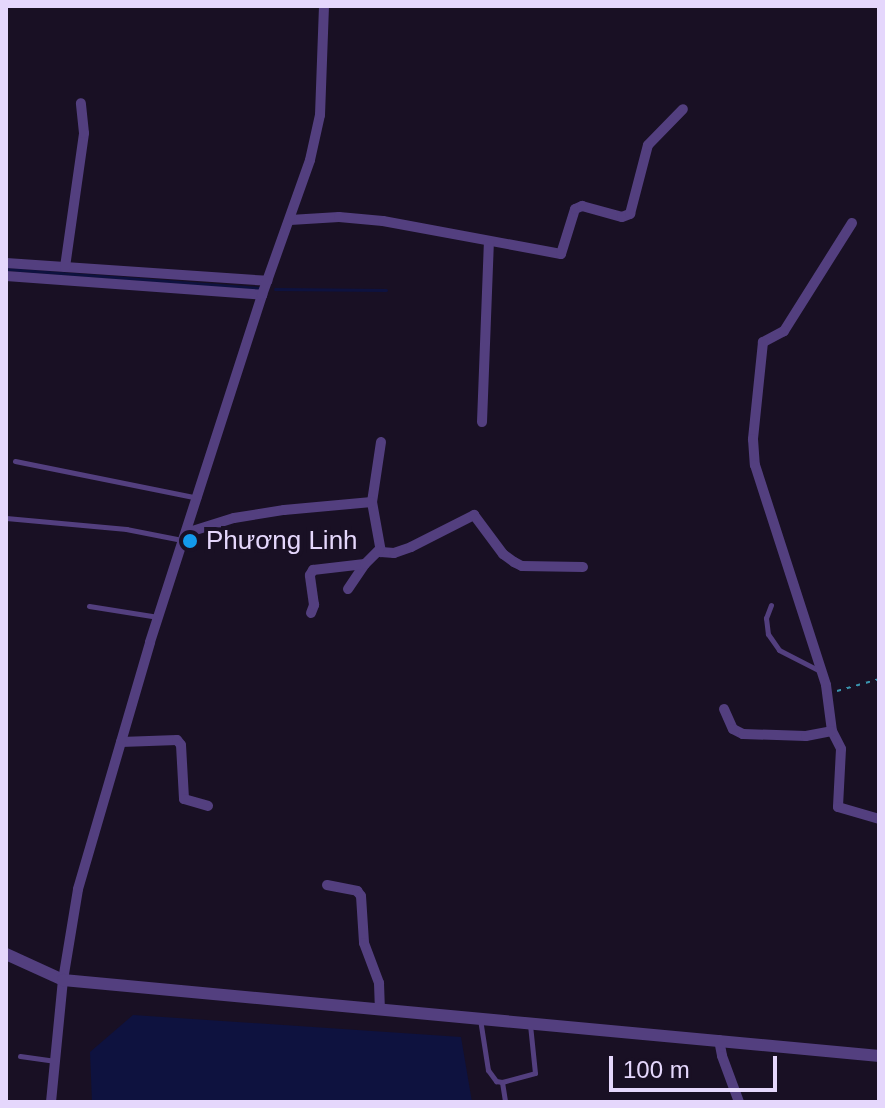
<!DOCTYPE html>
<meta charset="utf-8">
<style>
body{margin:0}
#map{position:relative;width:885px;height:1108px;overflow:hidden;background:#191024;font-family:Helvetica,sans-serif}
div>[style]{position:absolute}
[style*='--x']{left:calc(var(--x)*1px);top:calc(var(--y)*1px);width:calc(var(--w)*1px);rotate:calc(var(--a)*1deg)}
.water>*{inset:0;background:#0e123f}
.stream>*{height:3px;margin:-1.5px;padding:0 1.5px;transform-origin:1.5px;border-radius:1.5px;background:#0e123f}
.path>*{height:2px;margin-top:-1px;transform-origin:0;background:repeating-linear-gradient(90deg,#3994ae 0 4px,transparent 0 10px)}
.service>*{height:5px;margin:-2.5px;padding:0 2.5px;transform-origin:2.5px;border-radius:2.5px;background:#533f7f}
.minor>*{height:10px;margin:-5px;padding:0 5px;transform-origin:5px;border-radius:5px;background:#533f7f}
.tertiary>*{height:12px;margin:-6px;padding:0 6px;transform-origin:6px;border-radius:6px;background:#533f7f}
.dots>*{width:22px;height:22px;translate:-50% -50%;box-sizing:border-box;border:4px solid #191024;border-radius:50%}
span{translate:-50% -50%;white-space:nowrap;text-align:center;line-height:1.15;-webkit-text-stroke:8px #191024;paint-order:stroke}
.poi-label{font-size:26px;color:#e5d7fc}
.left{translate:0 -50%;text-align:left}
.frame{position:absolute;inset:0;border:8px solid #e5d7fc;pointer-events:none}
.scale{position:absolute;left:609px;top:1056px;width:168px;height:36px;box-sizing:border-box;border:4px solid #e5d7fc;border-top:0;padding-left:10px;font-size:24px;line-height:28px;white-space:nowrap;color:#e5d7fc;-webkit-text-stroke:6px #191024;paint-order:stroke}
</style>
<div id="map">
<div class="water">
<div style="clip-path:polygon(133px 1015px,461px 1037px,472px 1102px,92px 1102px,90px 1052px)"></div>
</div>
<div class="stream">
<div style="--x:6;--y:269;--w:256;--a:4.3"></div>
<div style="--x:275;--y:289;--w:111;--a:0.5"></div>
</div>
<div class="path">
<div style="--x:837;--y:691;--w:44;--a:-15.9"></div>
</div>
<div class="service">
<div style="--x:15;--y:461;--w:187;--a:11.4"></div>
<div style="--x:6;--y:518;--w:121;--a:5.2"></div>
<div style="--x:126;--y:529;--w:57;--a:11.1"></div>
<div style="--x:771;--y:605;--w:14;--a:111"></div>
<div style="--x:766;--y:618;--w:16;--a:83"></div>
<div style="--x:768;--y:634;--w:19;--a:55"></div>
<div style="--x:779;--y:650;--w:48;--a:27.1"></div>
<div style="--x:89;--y:606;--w:70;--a:9.1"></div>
<div style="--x:480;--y:1019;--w:52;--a:81.1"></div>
<div style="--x:488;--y:1070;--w:14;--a:54"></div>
<div style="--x:496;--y:1081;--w:6;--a:9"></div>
<div style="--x:502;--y:1082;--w:34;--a:-15"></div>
<div style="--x:535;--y:1073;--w:48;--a:-95.9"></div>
<div style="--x:20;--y:1056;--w:34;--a:8"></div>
<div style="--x:502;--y:1082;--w:20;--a:81"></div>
</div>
<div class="minor">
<div style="--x:290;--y:220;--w:49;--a:-3.5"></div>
<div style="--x:339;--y:217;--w:44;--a:5.2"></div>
<div style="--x:383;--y:221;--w:181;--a:10.5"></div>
<div style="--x:561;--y:254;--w:47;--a:-72.7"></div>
<div style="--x:575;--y:209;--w:8;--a:-23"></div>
<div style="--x:582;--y:206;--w:41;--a:15.4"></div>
<div style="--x:622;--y:217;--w:9;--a:-21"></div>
<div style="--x:630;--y:214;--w:71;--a:-75.4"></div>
<div style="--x:648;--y:145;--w:50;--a:-45.8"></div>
<div style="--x:852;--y:223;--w:128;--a:122.2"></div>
<div style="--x:784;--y:331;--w:24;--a:152"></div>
<div style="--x:763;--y:342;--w:98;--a:95.9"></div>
<div style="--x:753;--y:439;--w:26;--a:86"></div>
<div style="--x:755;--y:465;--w:231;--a:72.1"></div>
<div style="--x:826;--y:685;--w:46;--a:82.6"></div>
<div style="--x:832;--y:731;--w:20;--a:63"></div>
<div style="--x:841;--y:749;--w:58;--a:93"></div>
<div style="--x:838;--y:807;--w:43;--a:16.3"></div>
<div style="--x:6;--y:263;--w:262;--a:3.9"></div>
<div style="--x:65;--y:267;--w:135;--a:-81.9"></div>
<div style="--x:84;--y:133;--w:30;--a:-96"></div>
<div style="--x:6;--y:276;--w:257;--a:4.2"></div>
<div style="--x:482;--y:422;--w:180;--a:-87.8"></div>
<div style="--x:381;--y:442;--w:61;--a:98.5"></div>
<div style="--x:372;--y:502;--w:51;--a:79.8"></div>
<div style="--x:381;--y:552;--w:13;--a:4"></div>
<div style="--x:394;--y:553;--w:18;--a:-19"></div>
<div style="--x:411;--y:547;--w:71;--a:-26.9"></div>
<div style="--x:474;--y:515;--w:49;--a:53.4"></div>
<div style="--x:503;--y:554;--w:14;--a:36"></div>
<div style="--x:514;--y:562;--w:9;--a:27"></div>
<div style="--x:522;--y:566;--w:61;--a:0.9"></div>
<div style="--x:186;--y:533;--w:50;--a:-17.4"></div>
<div style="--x:234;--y:518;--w:51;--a:-9.1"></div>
<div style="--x:284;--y:510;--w:88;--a:-5.2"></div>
<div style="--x:348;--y:589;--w:30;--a:-56"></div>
<div style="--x:311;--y:613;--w:9;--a:-69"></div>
<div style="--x:314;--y:605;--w:30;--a:-98"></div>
<div style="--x:310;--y:575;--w:6;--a:-59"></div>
<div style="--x:313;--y:570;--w:52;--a:-6.6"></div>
<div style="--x:365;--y:564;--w:20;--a:-45"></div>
<div style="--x:724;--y:709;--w:22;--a:66"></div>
<div style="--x:733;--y:729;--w:11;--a:27"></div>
<div style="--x:743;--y:734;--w:63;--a:1.8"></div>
<div style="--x:806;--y:736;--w:26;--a:-11"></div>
<div style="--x:121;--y:742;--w:56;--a:-2"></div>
<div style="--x:177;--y:740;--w:6;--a:51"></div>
<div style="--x:181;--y:745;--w:54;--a:86.8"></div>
<div style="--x:184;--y:799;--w:25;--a:16"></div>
<div style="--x:327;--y:885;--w:31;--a:11"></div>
<div style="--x:357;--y:891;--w:6;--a:51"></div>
<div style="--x:361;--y:896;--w:47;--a:86.3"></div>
<div style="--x:364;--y:943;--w:43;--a:69.4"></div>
<div style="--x:379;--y:983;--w:26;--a:88"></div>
<div style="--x:719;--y:1040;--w:16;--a:79"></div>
<div style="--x:722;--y:1056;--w:49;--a:69.7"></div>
<div style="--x:51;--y:1102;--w:123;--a:-84.4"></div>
<div style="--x:63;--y:980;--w:92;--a:-80.6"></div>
<div style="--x:78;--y:889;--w:257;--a:-73.7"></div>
<div style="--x:150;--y:642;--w:365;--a:-72.1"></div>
<div style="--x:262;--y:295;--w:143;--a:-70.4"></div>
<div style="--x:310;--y:160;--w:46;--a:-77.5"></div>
<div style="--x:320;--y:115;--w:109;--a:-87.9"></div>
</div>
<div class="tertiary">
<div style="--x:6;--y:954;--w:63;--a:24.5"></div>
<div style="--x:63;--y:980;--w:820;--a:5.32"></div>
</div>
<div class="dots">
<div style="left:190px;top:541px;background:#139aec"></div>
</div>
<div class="poi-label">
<span class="left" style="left:206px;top:541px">Phương Linh</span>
</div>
<div class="frame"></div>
<div class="scale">100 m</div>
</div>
